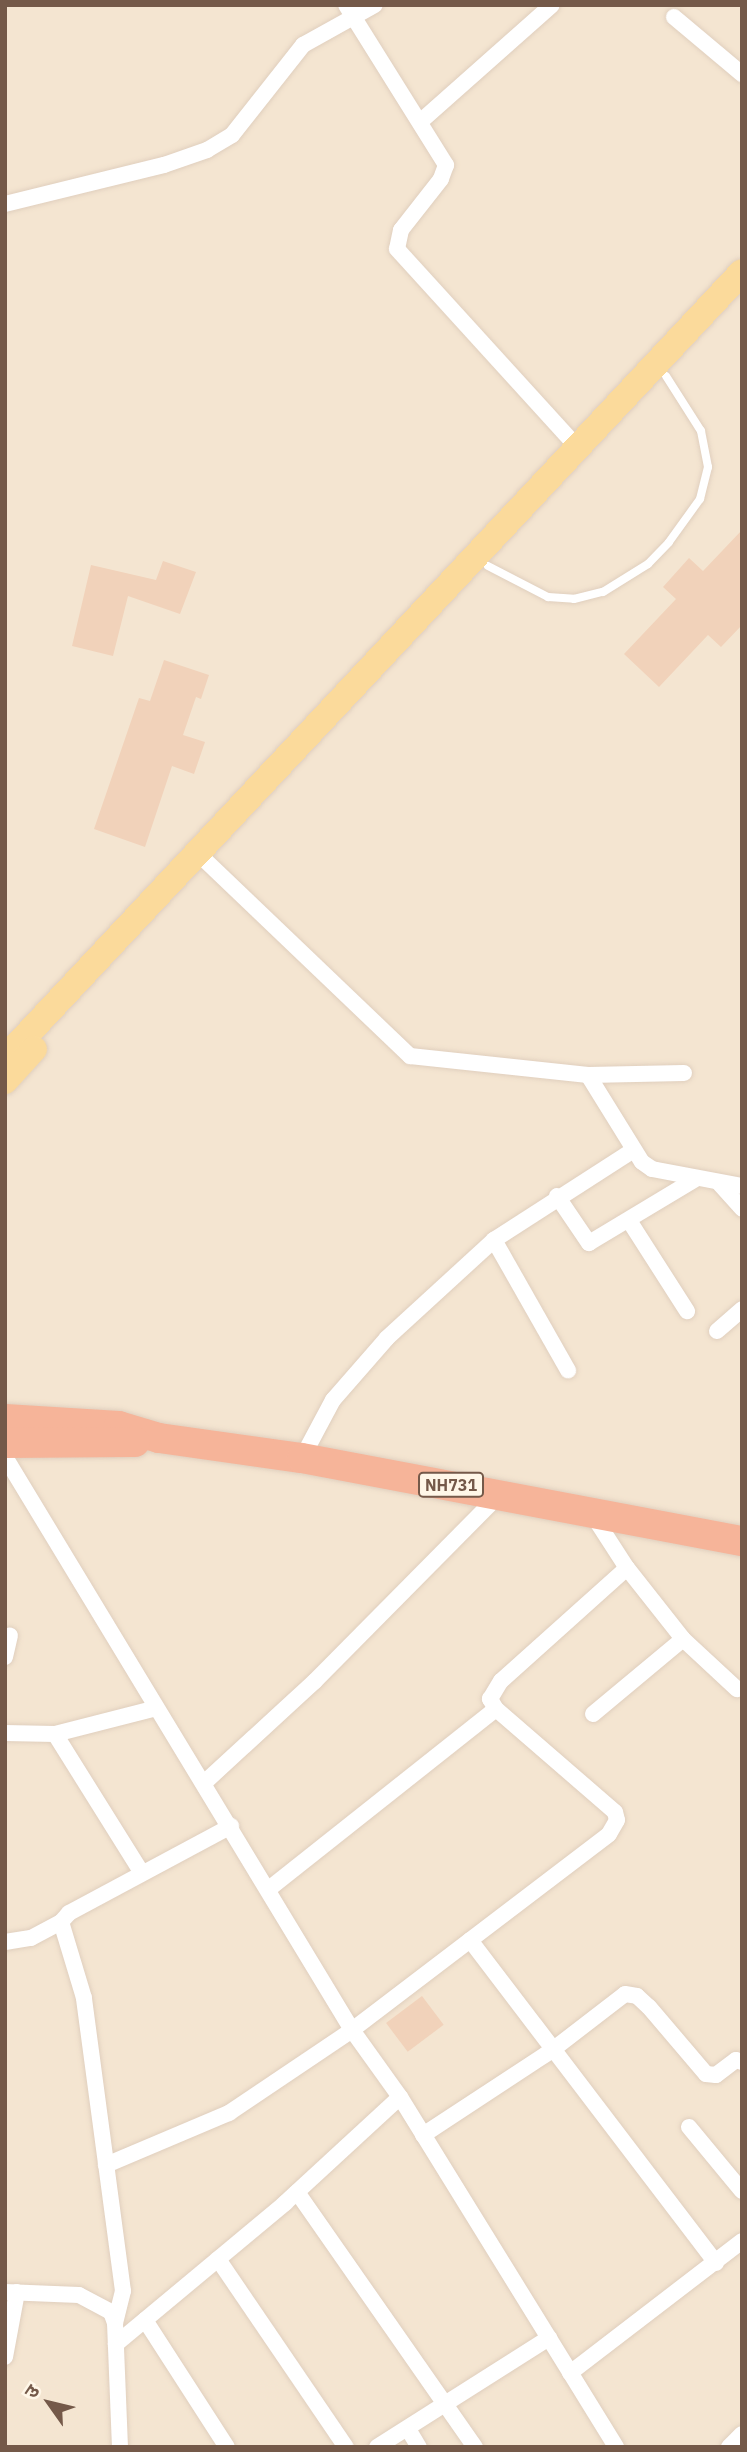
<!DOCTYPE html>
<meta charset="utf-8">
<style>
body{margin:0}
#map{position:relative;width:747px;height:2452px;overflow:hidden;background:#fcf3e2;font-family:"IBM Plex Sans","Noto Sans Devanagari",sans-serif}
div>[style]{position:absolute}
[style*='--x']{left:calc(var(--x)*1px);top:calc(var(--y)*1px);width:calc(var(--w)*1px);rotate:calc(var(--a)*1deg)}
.residential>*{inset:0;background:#f4e5d1;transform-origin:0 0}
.building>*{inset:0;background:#f1d2ba;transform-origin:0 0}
.roads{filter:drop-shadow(0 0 2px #e0cfbe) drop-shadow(0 0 2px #e0cfbe)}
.lane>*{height:8px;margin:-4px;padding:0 4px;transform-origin:4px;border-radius:4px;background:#fff}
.street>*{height:16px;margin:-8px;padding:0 8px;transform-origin:8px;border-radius:8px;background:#fff}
.primary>*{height:26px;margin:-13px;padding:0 13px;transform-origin:13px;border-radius:13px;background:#fbda9b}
.highway>*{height:30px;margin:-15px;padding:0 15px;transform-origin:15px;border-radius:15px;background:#f6b499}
span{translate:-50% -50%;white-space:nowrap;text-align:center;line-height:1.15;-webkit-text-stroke:5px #fff7e8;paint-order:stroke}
.shield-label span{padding:2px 5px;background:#fff7e8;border:2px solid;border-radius:5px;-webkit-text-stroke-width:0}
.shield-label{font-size:16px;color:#745949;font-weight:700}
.frame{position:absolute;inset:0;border:7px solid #745949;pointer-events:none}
.north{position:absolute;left:14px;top:2368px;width:70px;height:70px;-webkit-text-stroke:5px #fff7e8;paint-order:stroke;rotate:304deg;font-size:19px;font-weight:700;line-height:28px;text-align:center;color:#745949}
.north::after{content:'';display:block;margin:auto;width:24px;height:32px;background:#745949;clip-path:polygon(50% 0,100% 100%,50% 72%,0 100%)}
</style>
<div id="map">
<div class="residential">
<div style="left:5px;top:5px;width:737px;height:2442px"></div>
</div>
<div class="building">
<div style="clip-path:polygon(742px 530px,742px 625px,721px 647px,708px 635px,659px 687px,624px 654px,676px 599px,663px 587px,689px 558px,703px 571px)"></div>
<div style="clip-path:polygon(163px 561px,196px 572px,180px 614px,128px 596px,113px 656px,72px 646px,91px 565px,156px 580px)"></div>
<div style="clip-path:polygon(164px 660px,209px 675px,201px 699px,196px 697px,183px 735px,205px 742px,194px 774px,172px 766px,145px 847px,94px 829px,139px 698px,150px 701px)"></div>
<div style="left:422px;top:1996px;width:36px;height:45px;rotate:53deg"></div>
</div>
<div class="roads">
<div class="lane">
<div style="--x:488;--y:566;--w:68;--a:27.3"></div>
<div style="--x:548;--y:597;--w:26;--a:4"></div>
<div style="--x:574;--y:599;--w:30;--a:-14"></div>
<div style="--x:603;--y:592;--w:53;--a:-31.9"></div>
<div style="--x:648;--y:564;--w:30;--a:-46"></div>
<div style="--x:669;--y:542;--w:53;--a:-54.2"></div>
<div style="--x:700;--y:499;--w:33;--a:-76"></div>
<div style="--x:708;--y:467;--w:37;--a:-101"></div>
<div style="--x:701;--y:431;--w:65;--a:-122.5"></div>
</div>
<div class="street">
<div style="--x:346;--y:5;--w:189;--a:58"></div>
<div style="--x:446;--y:165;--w:15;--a:110"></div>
<div style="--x:441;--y:179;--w:65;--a:128.1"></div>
<div style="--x:401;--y:230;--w:19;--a:102"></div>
<div style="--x:397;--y:249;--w:269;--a:47.7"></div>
<div style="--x:674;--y:17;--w:89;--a:40"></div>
<div style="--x:420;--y:122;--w:176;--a:-41.6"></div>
<div style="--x:5;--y:204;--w:164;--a:-13.8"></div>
<div style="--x:164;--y:165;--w:46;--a:-19.2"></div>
<div style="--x:207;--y:150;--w:29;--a:-31"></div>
<div style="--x:232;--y:135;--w:115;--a:-51.7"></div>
<div style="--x:303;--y:45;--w:82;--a:-29.1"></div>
<div style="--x:207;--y:862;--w:281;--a:43.7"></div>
<div style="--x:410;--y:1056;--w:179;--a:6.1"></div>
<div style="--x:588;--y:1075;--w:96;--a:-1.2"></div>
<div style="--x:588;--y:1075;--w:102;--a:58.2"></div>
<div style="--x:642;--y:1162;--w:12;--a:35"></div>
<div style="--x:652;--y:1169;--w:92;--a:10.7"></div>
<div style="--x:718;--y:1182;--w:36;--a:48"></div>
<div style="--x:557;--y:1196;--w:57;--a:55.8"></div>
<div style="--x:589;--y:1243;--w:126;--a:-31"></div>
<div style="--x:630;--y:1222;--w:106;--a:57.4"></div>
<div style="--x:494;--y:1240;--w:150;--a:60.4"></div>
<div style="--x:717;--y:1331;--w:33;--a:-41"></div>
<div style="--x:5;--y:1457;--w:670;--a:58.8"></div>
<div style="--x:352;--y:2030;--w:82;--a:54.4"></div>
<div style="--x:400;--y:2097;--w:411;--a:58.3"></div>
<div style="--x:302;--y:1458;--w:66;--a:-61.9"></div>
<div style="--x:333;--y:1400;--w:82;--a:-48.9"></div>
<div style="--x:387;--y:1338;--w:145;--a:-42.5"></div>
<div style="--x:494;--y:1240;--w:164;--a:-32.8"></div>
<div style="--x:592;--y:1514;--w:64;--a:57.1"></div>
<div style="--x:627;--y:1568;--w:90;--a:51.7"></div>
<div style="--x:683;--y:1639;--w:74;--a:42.8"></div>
<div style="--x:5;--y:1657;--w:22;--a:-77"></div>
<div style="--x:593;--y:1714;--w:117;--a:-39.8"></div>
<div style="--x:5;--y:1733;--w:50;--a:1.1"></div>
<div style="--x:55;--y:1734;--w:104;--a:-14.4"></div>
<div style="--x:55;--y:1734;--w:164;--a:58"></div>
<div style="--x:204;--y:1783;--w:151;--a:-42.6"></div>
<div style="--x:315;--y:1681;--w:263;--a:-45.3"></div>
<div style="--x:270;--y:1888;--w:288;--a:-38.4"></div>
<div style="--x:470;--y:1940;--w:406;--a:52.7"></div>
<div style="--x:5;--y:1942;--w:26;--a:-9"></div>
<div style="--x:31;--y:1938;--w:34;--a:-28"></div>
<div style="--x:689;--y:2127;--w:83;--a:50.4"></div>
<div style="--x:423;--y:2135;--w:153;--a:-33.3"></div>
<div style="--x:551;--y:2051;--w:93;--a:-37.6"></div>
<div style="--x:625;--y:1994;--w:12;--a:9"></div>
<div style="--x:637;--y:1996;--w:16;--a:43"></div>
<div style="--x:649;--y:2007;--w:88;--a:49.6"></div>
<div style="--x:706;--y:2074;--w:10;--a:6"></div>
<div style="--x:716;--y:2075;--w:25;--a:-37"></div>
<div style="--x:736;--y:2060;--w:6;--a:18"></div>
<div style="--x:106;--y:2165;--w:134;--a:-22.9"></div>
<div style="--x:229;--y:2113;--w:148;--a:-34"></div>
<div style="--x:352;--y:2030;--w:323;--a:-37.3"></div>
<div style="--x:609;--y:1834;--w:16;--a:-60"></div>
<div style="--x:617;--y:1820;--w:8;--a:-104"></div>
<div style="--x:615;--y:1812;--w:157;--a:-139.1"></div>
<div style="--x:496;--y:1709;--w:12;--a:-121"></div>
<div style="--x:490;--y:1699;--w:21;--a:-59"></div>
<div style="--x:501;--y:1681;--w:169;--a:-41.9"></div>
<div style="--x:297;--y:2192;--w:311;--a:55.1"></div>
<div style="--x:218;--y:2259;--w:227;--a:55.8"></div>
<div style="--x:5;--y:2292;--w:74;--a:2.3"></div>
<div style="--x:79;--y:2295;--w:36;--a:28"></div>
<div style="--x:111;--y:2312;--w:12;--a:70"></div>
<div style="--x:115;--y:2323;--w:124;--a:87.7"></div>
<div style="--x:145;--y:2320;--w:151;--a:57.2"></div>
<div style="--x:115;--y:2323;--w:33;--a:-76"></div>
<div style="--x:123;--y:2291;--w:296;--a:-97.6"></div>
<div style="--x:84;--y:1998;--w:79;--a:-106.8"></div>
<div style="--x:61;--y:1922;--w:12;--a:-48"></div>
<div style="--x:69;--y:1913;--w:184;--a:-28.2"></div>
<div style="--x:116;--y:2344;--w:220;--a:-39.8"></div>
<div style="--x:285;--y:2203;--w:156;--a:-42.7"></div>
<div style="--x:5;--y:2357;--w:66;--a:-79.5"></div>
<div style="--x:570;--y:2373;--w:217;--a:-37.5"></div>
<div style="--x:408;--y:2429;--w:21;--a:59"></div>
<div style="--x:377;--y:2447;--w:204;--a:-32.4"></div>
<div style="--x:729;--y:2447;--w:18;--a:-45"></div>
</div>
<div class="primary">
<div style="--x:5;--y:1058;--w:1077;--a:-46.84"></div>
<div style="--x:5;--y:1081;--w:43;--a:-47.8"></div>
</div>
<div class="highway">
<div style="--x:5;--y:1419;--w:114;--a:3.5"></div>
<div style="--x:119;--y:1426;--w:42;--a:16.7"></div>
<div style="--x:159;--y:1438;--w:144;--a:8"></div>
<div style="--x:302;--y:1458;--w:448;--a:10.7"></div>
<div style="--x:5;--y:1443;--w:130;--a:-0.4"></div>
</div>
</div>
<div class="shield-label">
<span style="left:451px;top:1485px">NH731</span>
</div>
<div class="frame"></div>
<div class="north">उ</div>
</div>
